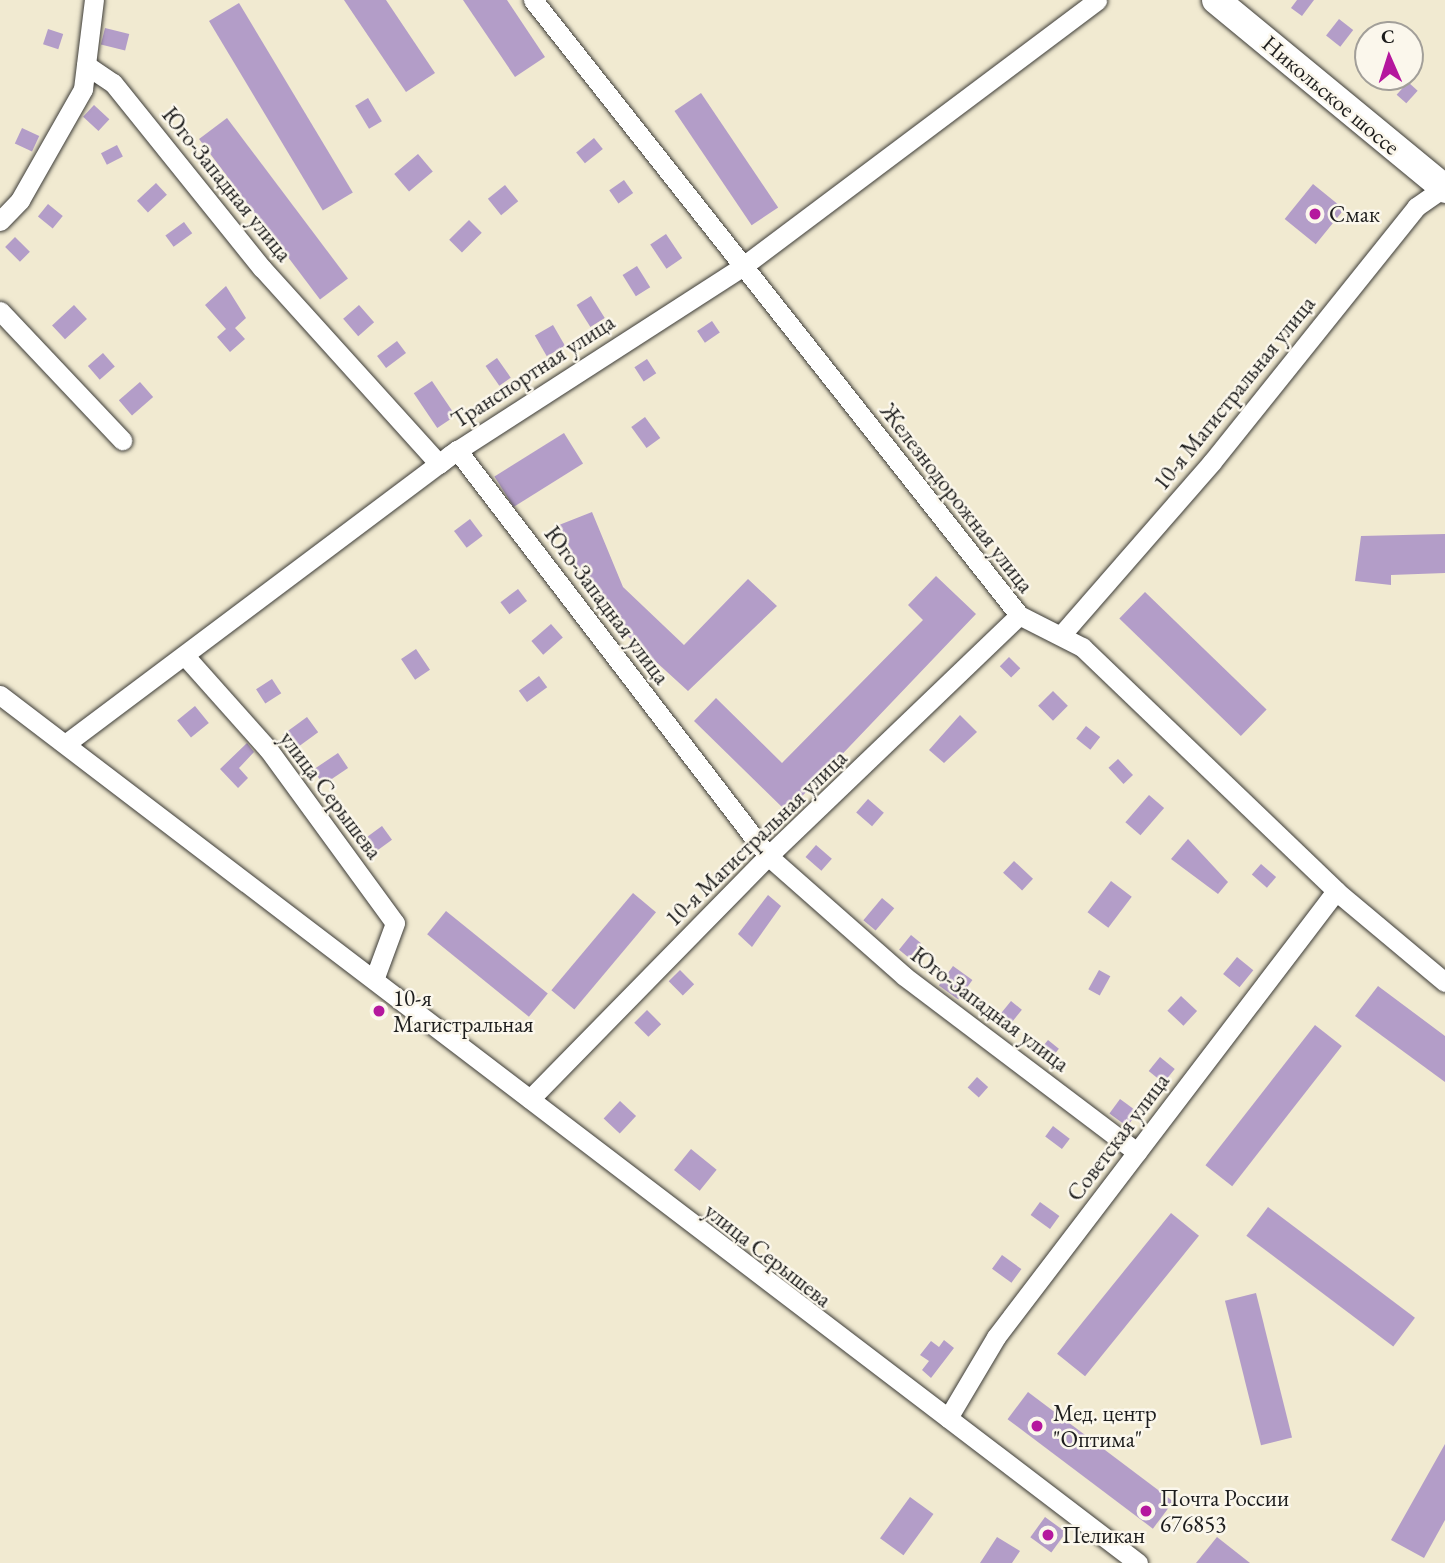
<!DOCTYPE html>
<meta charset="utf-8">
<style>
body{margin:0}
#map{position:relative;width:1445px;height:1563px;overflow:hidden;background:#f1ead1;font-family:"EB Garamond",serif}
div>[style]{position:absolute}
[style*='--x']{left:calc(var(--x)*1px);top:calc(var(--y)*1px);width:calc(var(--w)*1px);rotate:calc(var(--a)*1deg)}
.building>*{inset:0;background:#b39dc8;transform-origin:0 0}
.roads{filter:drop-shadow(0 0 2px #3c3b37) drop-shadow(0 0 2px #3c3b37)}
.street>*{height:19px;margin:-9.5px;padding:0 9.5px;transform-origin:9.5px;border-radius:9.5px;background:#fff}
.secondary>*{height:28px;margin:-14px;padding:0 14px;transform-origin:14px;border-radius:14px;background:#fff}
.dots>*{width:19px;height:19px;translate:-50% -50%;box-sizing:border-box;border:4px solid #fbf7ec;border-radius:50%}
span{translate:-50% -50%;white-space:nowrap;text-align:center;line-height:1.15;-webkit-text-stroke:5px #fbf7ec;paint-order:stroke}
.street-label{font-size:23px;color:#1c1c1c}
.poi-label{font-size:23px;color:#1c1c1c}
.left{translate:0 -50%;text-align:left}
.north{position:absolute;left:1354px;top:21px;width:70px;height:70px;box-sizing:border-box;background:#fbf7ec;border:2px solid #a29f99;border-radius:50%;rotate:357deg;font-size:19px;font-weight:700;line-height:28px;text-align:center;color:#1c1c1c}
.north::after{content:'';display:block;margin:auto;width:24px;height:32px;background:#b5179e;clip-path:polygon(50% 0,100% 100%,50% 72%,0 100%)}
</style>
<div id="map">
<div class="building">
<div style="clip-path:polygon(344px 0,386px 0,435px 73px,406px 92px)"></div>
<div style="clip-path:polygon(463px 0,507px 0,545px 57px,515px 77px)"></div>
<div style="clip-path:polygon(1297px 0,1314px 0,1302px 16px,1291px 8px)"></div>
<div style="left:239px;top:3px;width:221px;height:35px;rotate:59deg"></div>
<div style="left:1339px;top:19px;width:18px;height:21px;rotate:38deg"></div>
<div style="left:105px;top:28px;width:25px;height:17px;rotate:14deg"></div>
<div style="left:48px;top:29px;width:16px;height:16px;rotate:18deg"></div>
<div style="left:1408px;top:82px;width:13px;height:17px;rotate:42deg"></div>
<div style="left:701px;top:93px;width:138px;height:32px;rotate:56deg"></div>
<div style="left:368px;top:98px;width:27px;height:15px;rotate:59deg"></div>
<div style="left:94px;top:105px;width:21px;height:16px;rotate:43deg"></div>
<div style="left:227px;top:118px;width:201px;height:35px;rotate:53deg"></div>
<div style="left:22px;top:128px;width:19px;height:17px;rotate:25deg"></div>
<div style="left:594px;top:138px;width:14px;height:23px;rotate:51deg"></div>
<div style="left:117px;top:145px;width:13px;height:18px;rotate:63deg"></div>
<div style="left:418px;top:154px;width:23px;height:31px;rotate:50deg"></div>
<div style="left:624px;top:180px;width:16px;height:18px;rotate:55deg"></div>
<div style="left:156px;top:183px;width:16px;height:26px;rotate:47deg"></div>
<div style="left:1313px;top:184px;width:40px;height:45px;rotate:39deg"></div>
<div style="left:505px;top:185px;width:21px;height:22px;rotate:51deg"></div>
<div style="left:48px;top:204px;width:19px;height:16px;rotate:39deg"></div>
<div style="left:469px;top:220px;width:18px;height:28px;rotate:45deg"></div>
<div style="left:184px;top:222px;width:14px;height:23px;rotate:54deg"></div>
<div style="left:666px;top:234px;width:29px;height:19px;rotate:56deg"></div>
<div style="left:15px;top:237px;width:21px;height:14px;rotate:45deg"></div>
<div style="left:637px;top:266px;width:25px;height:17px;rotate:58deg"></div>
<div style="clip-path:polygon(226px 286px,246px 318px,235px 328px,245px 339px,230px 352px,217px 337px,226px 329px,205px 305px)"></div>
<div style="left:591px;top:296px;width:26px;height:17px;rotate:58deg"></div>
<div style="left:74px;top:305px;width:19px;height:30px;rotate:47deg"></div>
<div style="left:359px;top:305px;width:23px;height:21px;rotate:49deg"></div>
<div style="left:712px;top:321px;width:14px;height:18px;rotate:56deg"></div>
<div style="left:553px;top:325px;width:24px;height:21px;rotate:60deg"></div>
<div style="left:397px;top:341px;width:15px;height:25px;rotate:53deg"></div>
<div style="left:103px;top:353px;width:18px;height:20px;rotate:49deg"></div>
<div style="left:497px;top:358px;width:24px;height:14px;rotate:55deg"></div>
<div style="left:647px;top:359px;width:17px;height:15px;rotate:57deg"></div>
<div style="left:432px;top:381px;width:42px;height:22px;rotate:56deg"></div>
<div style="left:140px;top:382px;width:20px;height:28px;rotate:49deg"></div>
<div style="left:645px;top:417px;width:26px;height:17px;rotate:54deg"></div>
<div style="left:564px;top:433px;width:36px;height:82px;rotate:58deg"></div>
<div style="clip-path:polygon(592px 512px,623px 587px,684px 645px,748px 579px,777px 606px,688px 691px,598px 609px,559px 525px)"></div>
<div style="left:470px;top:519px;width:21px;height:20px;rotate:53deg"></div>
<div style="clip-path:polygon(1445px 534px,1445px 573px,1391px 575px,1391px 585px,1355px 581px,1361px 536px)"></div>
<div style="clip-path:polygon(936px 576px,976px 614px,787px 812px,694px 721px,716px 698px,782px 763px,923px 620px,908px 605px)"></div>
<div style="left:518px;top:589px;width:15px;height:22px;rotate:53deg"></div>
<div style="left:1145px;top:592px;width:169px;height:37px;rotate:44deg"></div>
<div style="left:551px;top:624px;width:18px;height:26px;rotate:49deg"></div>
<div style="left:416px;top:649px;width:25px;height:18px;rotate:56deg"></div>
<div style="left:1009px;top:657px;width:16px;height:13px;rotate:45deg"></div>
<div style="left:539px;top:676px;width:14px;height:25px;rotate:54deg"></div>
<div style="left:272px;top:679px;width:17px;height:19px;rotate:57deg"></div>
<div style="left:1053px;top:691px;width:21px;height:21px;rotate:45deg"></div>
<div style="left:195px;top:706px;width:22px;height:23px;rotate:51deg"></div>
<div style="clip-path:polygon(960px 715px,977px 732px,944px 763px,929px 750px)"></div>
<div style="left:307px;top:717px;width:19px;height:30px;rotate:54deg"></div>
<div style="left:1086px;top:726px;width:18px;height:16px;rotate:38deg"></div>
<div style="clip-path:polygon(247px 743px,254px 752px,239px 768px,248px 778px,238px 788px,220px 769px)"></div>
<div style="left:338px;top:753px;width:18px;height:30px;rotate:56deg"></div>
<div style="left:1118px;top:759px;width:22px;height:13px;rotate:47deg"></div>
<div style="left:1149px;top:795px;width:20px;height:36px;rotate:41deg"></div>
<div style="left:868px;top:799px;width:21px;height:18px;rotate:41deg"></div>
<div style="left:382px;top:826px;width:17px;height:22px;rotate:54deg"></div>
<div style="clip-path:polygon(1188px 839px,1228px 882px,1218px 894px,1171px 859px)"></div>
<div style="left:816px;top:845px;width:21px;height:16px;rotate:41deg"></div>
<div style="left:1014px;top:861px;width:26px;height:16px;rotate:43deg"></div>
<div style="left:1261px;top:864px;width:20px;height:14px;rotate:41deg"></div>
<div style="left:1111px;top:881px;width:26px;height:39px;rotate:37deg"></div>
<div style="left:633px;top:893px;width:30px;height:127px;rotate:40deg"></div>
<div style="clip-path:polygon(768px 895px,781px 906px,752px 947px,738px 934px)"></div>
<div style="left:882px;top:898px;width:16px;height:29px;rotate:40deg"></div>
<div style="left:446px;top:911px;width:131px;height:30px;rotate:39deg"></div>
<div style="left:911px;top:935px;width:13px;height:19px;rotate:39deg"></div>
<div style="left:1237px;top:957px;width:21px;height:22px;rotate:39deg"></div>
<div style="left:953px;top:966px;width:24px;height:24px;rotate:36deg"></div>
<div style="left:680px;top:970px;width:20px;height:16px;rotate:45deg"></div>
<div style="left:1099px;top:970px;width:13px;height:22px;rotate:29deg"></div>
<div style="clip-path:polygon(1378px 986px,1445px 1036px,1445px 1082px,1355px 1016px)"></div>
<div style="left:1181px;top:996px;width:22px;height:20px;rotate:43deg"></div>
<div style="left:1011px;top:1001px;width:14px;height:24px;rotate:39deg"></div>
<div style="left:647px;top:1010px;width:20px;height:18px;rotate:45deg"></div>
<div style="left:1315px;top:1025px;width:34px;height:178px;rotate:38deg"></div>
<div style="left:1048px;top:1040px;width:14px;height:17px;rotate:39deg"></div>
<div style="left:1160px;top:1057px;width:19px;height:18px;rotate:39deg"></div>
<div style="left:977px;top:1077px;width:15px;height:14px;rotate:42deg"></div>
<div style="left:1120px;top:1099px;width:22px;height:18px;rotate:36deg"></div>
<div style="left:620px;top:1101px;width:22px;height:24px;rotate:43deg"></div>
<div style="left:1053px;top:1126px;width:21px;height:13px;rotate:37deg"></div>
<div style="left:691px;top:1149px;width:33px;height:27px;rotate:39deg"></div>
<div style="left:1040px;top:1202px;width:24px;height:16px;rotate:36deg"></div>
<div style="left:1268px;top:1207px;width:184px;height:36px;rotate:37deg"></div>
<div style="left:1171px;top:1213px;width:36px;height:181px;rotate:39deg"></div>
<div style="left:1002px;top:1255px;width:24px;height:17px;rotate:36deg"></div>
<div style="left:1256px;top:1293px;width:149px;height:32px;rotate:76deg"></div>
<div style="clip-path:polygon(944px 1340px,954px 1348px,931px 1378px,922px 1370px,929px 1361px,920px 1355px,931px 1341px,939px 1347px)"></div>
<div style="left:1028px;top:1392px;width:182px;height:34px;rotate:37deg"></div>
<div style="clip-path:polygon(1445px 1444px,1445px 1520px,1424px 1558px,1391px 1540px)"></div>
<div style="left:910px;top:1497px;width:29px;height:51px;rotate:36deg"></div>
<div style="left:1045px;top:1517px;width:26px;height:25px;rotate:36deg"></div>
<div style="clip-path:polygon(997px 1537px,1020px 1551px,1012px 1563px,980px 1563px)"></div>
<div style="clip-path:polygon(1217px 1537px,1250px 1563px,1196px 1563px)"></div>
</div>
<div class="roads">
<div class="street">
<div style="--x:533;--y:0;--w:784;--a:51.68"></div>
<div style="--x:1019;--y:615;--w:71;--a:26.9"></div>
<div style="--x:1082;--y:647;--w:352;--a:43.8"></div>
<div style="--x:1336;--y:891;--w:142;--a:39.9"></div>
<div style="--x:86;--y:65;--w:32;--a:34"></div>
<div style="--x:113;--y:83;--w:238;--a:51.2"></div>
<div style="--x:262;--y:268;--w:264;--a:47.9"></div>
<div style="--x:439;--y:464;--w:23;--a:-38"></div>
<div style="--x:457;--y:450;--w:511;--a:52.55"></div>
<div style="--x:768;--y:856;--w:181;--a:41.4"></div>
<div style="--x:904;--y:976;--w:292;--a:37.1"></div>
<div style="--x:0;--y:221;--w:29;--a:-46"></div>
<div style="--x:20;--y:200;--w:128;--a:-60.4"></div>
<div style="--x:83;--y:89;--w:90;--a:-83"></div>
<div style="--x:0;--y:311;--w:178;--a:46.6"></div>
<div style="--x:1062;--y:634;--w:228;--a:-48.9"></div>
<div style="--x:1212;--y:462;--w:327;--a:-51.3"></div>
<div style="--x:1416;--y:207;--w:35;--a:-35"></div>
<div style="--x:185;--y:656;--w:125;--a:48.3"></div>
<div style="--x:268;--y:749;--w:215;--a:53.9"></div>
<div style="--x:395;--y:923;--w:58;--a:110.3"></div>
<div style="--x:0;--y:695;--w:1431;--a:37.33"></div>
<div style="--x:68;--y:742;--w:478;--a:-36.9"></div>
<div style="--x:450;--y:455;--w:352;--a:-32.8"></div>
<div style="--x:746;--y:264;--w:439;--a:-36.9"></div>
<div style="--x:530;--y:1099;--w:340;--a:-45.6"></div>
<div style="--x:768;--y:856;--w:348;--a:-43.8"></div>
<div style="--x:948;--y:1418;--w:94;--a:-59.3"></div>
<div style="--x:996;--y:1337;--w:561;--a:-52.68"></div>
</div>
<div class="secondary">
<div style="--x:1216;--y:0;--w:297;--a:39.5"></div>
</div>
</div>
<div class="dots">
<div style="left:1315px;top:214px;background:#b5179e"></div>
<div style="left:379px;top:1011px;background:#b5179e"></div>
<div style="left:1037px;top:1426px;background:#b5179e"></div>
<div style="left:1146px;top:1511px;background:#b5179e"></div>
<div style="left:1048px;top:1535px;background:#b5179e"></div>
</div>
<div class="street-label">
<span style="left:1331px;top:95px;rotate:40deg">Никольское шоссе</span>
<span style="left:227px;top:184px;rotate:51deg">Юго-Западная улица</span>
<span style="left:533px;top:371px;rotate:-33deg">Транспортная улица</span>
<span style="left:1234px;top:393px;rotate:-51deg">10-я Магистральная улица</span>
<span style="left:957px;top:498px;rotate:52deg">Железнодорожная улица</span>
<span style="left:607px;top:605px;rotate:53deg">Юго-Западная улица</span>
<span style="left:331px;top:795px;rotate:53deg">улица Серышева</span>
<span style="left:756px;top:838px;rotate:-44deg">10-я Магистральная улица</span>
<span style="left:990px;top:1009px;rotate:37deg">Юго-Западная улица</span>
<span style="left:1118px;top:1137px;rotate:-53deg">Советская улица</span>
<span style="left:768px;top:1255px;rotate:38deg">улица Серышева</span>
</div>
<div class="poi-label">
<span class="left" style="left:1329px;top:214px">Смак</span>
<span class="left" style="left:393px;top:1011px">10-я<br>Магистральная</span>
<span class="left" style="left:1053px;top:1426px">Мед. центр<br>"Оптима"</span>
<span class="left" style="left:1160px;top:1511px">Почта России<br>676853</span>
<span class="left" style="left:1062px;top:1535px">Пеликан</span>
</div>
<div class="north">С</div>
</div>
